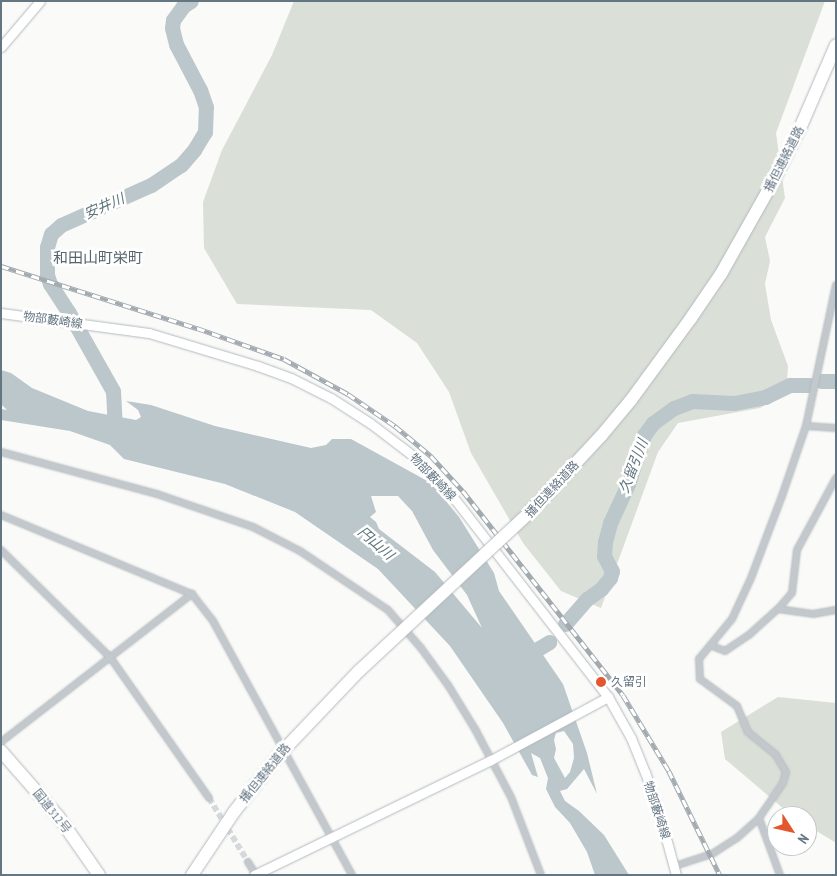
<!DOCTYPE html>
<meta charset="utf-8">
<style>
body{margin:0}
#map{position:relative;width:837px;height:876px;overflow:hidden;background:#fafaf8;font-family:"PT Sans Narrow","Noto Sans JP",sans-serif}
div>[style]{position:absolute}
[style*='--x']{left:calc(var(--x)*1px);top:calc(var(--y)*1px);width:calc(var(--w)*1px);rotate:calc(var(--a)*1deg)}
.green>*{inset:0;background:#dadfd7}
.water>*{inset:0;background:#bbc7cb}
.river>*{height:15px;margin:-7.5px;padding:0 7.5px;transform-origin:7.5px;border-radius:7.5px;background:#bbc7cb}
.street-tunnel>*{height:6px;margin-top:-3px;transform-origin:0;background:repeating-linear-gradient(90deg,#d5d9db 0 6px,transparent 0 9px)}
.roads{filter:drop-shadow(0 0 1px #b3babf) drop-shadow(0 0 1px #b3babf)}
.street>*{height:6px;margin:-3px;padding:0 3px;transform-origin:3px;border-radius:3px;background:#c3c8cc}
.secondary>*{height:9px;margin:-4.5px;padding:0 4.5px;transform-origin:4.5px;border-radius:4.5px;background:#fff}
.highway>*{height:12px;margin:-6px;padding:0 6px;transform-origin:6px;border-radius:6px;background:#fff}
.rail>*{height:4.5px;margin-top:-2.25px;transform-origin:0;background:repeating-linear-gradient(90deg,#fff 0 8px,#a2aab0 0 16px);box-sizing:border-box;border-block:1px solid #a2aab0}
.bridges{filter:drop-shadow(0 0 1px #b4b9bd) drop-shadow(0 0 1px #b4b9bd)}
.highway-bridge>*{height:12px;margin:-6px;padding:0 6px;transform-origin:6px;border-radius:6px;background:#fff}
.dots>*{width:14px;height:14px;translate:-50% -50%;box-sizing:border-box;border:2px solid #fff;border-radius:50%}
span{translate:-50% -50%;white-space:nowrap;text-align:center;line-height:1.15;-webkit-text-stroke:5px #fff;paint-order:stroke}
.street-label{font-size:12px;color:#657683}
.poi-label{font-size:12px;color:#657683}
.left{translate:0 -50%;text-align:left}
.water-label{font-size:14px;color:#60757c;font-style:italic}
.quarter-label{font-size:15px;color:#57646e}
.frame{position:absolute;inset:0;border:2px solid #657683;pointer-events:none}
.north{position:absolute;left:767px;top:806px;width:50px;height:50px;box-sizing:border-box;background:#fff;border:1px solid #c1c8cd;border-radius:50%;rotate:125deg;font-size:14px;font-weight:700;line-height:20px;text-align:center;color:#657683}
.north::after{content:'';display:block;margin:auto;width:18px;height:22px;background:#e4572e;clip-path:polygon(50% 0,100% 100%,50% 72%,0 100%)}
</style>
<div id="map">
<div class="green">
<div style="clip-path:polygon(294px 1px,825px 1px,776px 133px,785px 198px,765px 237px,770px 261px,765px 284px,771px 320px,788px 366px,786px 393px,760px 408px,678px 423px,658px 452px,601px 608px,561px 591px,523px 543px,471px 453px,449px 392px,417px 343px,371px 310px,237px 304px,204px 248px,203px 202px,222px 150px,272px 55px)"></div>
<div style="clip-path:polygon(778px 697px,836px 703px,836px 843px,807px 825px,807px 816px,791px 815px,725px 759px,721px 732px)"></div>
</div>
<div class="water">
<div style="clip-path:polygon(evenodd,1px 370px,11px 373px,32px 388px,88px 411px,136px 420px,141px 417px,138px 410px,126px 401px,151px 405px,215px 426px,311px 448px,326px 445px,332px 439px,351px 439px,431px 483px,459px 517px,494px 573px,499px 591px,563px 684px,587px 753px,597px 794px,584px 769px,567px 789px,560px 791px,565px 801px,579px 811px,604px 835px,629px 875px,595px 875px,587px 852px,570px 823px,555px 807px,546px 789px,548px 778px,540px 758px,531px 753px,538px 777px,532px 775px,503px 723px,450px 646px,378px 569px,295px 512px,225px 484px,124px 459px,110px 445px,70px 431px,1px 420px,1px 409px,7px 410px,1px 404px,1px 370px,371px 496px,398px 496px,412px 511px,433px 550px,467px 595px,482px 628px,435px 572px,379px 529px,376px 522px,370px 517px,376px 512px,371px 496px,1px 370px,564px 731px,573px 744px,574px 758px,570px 772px,565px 778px,554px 758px,556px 749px,554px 740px,556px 733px,564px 731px)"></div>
</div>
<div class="river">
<div style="--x:821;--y:381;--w:15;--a:0"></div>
<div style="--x:115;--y:429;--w:38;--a:-93"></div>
<div style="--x:113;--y:391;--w:90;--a:-119.4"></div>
<div style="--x:69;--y:313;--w:35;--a:-123"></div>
<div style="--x:50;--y:284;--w:9;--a:-108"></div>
<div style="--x:47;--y:275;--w:28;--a:-90"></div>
<div style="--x:47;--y:247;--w:14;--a:-73"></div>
<div style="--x:51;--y:234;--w:13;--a:-42"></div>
<div style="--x:61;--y:225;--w:98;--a:-24"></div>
<div style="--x:151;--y:185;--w:36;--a:-34"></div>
<div style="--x:181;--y:165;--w:20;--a:-49"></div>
<div style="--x:194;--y:150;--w:21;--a:-59"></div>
<div style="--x:205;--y:132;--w:25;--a:-88"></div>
<div style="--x:206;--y:107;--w:18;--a:-109"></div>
<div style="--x:200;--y:90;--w:52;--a:-117.6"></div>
<div style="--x:176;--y:44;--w:16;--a:-104"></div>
<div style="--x:172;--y:28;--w:8;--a:-83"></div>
<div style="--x:173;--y:20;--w:17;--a:-54"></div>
<div style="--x:183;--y:6;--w:9;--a:-32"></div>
<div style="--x:565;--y:624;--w:33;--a:-49"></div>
<div style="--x:587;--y:599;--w:17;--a:-36"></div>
<div style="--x:601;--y:589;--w:14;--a:-51"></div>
<div style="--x:610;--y:578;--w:7;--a:-74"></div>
<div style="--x:612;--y:571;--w:17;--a:-118"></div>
<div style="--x:604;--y:556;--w:14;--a:-86"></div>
<div style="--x:605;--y:542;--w:20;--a:-75"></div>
<div style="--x:610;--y:523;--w:43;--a:-65.2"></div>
<div style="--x:628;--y:484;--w:52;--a:-71.9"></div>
<div style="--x:644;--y:435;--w:15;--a:-53"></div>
<div style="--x:653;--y:423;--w:26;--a:-36"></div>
<div style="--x:674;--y:408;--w:19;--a:-21"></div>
<div style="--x:692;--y:401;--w:42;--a:2.7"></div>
<div style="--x:734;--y:403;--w:32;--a:-11"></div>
<div style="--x:765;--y:397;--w:28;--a:-26"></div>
<div style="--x:790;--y:385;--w:19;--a:0"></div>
<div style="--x:521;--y:659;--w:33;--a:-31"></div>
</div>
<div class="street-tunnel">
<div style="--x:209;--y:798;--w:75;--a:58.6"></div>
</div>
<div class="roads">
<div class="street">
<div style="--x:806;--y:426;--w:30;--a:4"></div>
<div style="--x:1;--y:452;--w:162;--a:15.1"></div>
<div style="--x:157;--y:494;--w:102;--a:19"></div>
<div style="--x:253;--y:527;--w:53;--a:27.1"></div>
<div style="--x:300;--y:551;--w:106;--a:33.8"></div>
<div style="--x:388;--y:610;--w:50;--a:49"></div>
<div style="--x:421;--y:648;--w:46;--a:53.9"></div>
<div style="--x:448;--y:685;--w:52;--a:58.5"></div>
<div style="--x:475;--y:729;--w:77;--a:62.1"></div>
<div style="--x:511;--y:797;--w:84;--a:69"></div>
<div style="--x:1;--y:515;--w:207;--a:22.5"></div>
<div style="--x:192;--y:594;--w:34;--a:52"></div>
<div style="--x:213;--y:621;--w:290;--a:61.3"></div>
<div style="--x:1;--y:550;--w:153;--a:44.5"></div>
<div style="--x:110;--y:657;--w:172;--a:54.9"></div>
<div style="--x:778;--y:609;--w:35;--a:8"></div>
<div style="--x:813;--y:614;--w:23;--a:-10"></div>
<div style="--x:712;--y:646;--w:14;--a:21"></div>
<div style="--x:725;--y:651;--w:30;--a:-34"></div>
<div style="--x:750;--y:634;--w:38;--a:-42"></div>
<div style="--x:778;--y:609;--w:21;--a:-49"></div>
<div style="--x:792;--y:593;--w:43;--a:-83.4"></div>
<div style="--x:797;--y:550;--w:82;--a:-61.6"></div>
<div style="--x:1;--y:742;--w:242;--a:-37.8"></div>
<div style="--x:759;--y:818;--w:61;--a:69.8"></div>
<div style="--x:248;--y:862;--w:15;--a:58"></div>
<div style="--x:675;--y:866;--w:39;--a:-18"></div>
<div style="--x:712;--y:854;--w:30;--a:-33"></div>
<div style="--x:737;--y:838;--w:30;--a:-42"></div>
<div style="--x:759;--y:818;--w:42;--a:-55.6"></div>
<div style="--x:783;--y:783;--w:11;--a:-75"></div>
<div style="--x:786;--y:772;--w:21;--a:-121"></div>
<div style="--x:775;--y:754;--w:35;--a:-141"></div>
<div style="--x:748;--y:732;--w:28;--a:-113"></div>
<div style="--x:737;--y:706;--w:46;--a:-143.9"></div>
<div style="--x:700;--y:679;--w:20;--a:-93"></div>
<div style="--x:699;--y:659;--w:52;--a:-50.5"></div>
<div style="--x:732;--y:619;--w:45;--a:-65.1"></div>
<div style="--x:751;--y:578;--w:88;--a:-69.3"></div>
<div style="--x:782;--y:496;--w:74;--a:-71.1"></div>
<div style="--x:806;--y:426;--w:144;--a:-78"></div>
</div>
<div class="secondary">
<div style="--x:1;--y:47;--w:60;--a:-49.7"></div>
<div style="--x:1;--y:313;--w:149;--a:7.7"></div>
<div style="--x:149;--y:333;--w:114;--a:16.8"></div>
<div style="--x:258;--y:366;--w:35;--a:20"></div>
<div style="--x:291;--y:378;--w:45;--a:26.6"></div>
<div style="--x:331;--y:398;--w:46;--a:32.7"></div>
<div style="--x:370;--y:423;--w:58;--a:37.3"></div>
<div style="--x:416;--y:458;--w:54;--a:46.5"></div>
<div style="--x:453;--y:497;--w:253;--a:52.2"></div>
<div style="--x:608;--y:697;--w:47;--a:60.7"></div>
<div style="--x:631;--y:738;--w:37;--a:68"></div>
<div style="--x:645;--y:772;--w:46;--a:71.2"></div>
<div style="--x:660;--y:816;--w:61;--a:74.8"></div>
<div style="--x:254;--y:875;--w:263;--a:-25.9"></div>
<div style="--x:491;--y:760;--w:133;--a:-28.3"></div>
</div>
<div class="highway">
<div style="--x:531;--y:511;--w:103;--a:-47"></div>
<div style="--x:601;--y:436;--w:47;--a:-50.2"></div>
<div style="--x:631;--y:400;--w:102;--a:-53.8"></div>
<div style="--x:691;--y:318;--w:53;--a:-55.7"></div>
<div style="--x:721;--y:274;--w:110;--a:-60.6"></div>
<div style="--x:775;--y:178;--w:58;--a:-63.4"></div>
<div style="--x:801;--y:126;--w:88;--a:-66.6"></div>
<div style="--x:1;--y:751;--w:86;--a:48.8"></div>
<div style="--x:58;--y:816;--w:72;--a:55.2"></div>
<div style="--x:192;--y:875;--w:76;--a:-56.3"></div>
<div style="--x:234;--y:812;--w:71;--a:-51.8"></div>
</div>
</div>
<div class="rail">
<div style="--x:1;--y:266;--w:206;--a:17.6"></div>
<div style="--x:197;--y:328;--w:92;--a:19.6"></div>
<div style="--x:284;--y:359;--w:73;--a:28.7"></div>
<div style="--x:348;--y:394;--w:57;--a:34.2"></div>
<div style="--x:395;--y:426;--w:47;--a:39.8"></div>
<div style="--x:431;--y:456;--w:47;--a:47.6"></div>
<div style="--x:463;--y:491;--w:259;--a:51.9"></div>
<div style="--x:623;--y:695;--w:89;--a:58.8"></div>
<div style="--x:669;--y:771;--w:116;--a:63.9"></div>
</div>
<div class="bridges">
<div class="highway-bridge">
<div style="--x:278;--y:756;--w:117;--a:-46.4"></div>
<div style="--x:359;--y:671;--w:235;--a:-42.9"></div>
</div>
</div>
<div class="dots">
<div style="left:601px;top:682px;background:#e4572e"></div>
</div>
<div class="street-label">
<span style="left:784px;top:159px;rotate:-63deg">播但連絡道路</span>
<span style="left:53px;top:320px;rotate:8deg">物部藪崎線</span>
<span style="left:433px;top:477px;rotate:46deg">物部藪崎線</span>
<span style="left:552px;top:489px;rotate:-47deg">播但連絡道路</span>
<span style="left:265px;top:773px;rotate:-51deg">播但連絡道路</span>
<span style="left:657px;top:810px;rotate:72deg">物部藪崎線</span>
<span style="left:52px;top:811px;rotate:51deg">国道312号</span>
</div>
<div class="poi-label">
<span class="left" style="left:611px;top:682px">久留引</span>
</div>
<div class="water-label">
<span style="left:104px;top:206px;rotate:-24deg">安井川</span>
<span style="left:633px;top:466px;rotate:-69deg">久留引川</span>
<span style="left:376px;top:543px;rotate:41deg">円山川</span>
</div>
<div class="quarter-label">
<span style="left:98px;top:258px">和田山町栄町</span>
</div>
<div class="frame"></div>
<div class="north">N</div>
</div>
